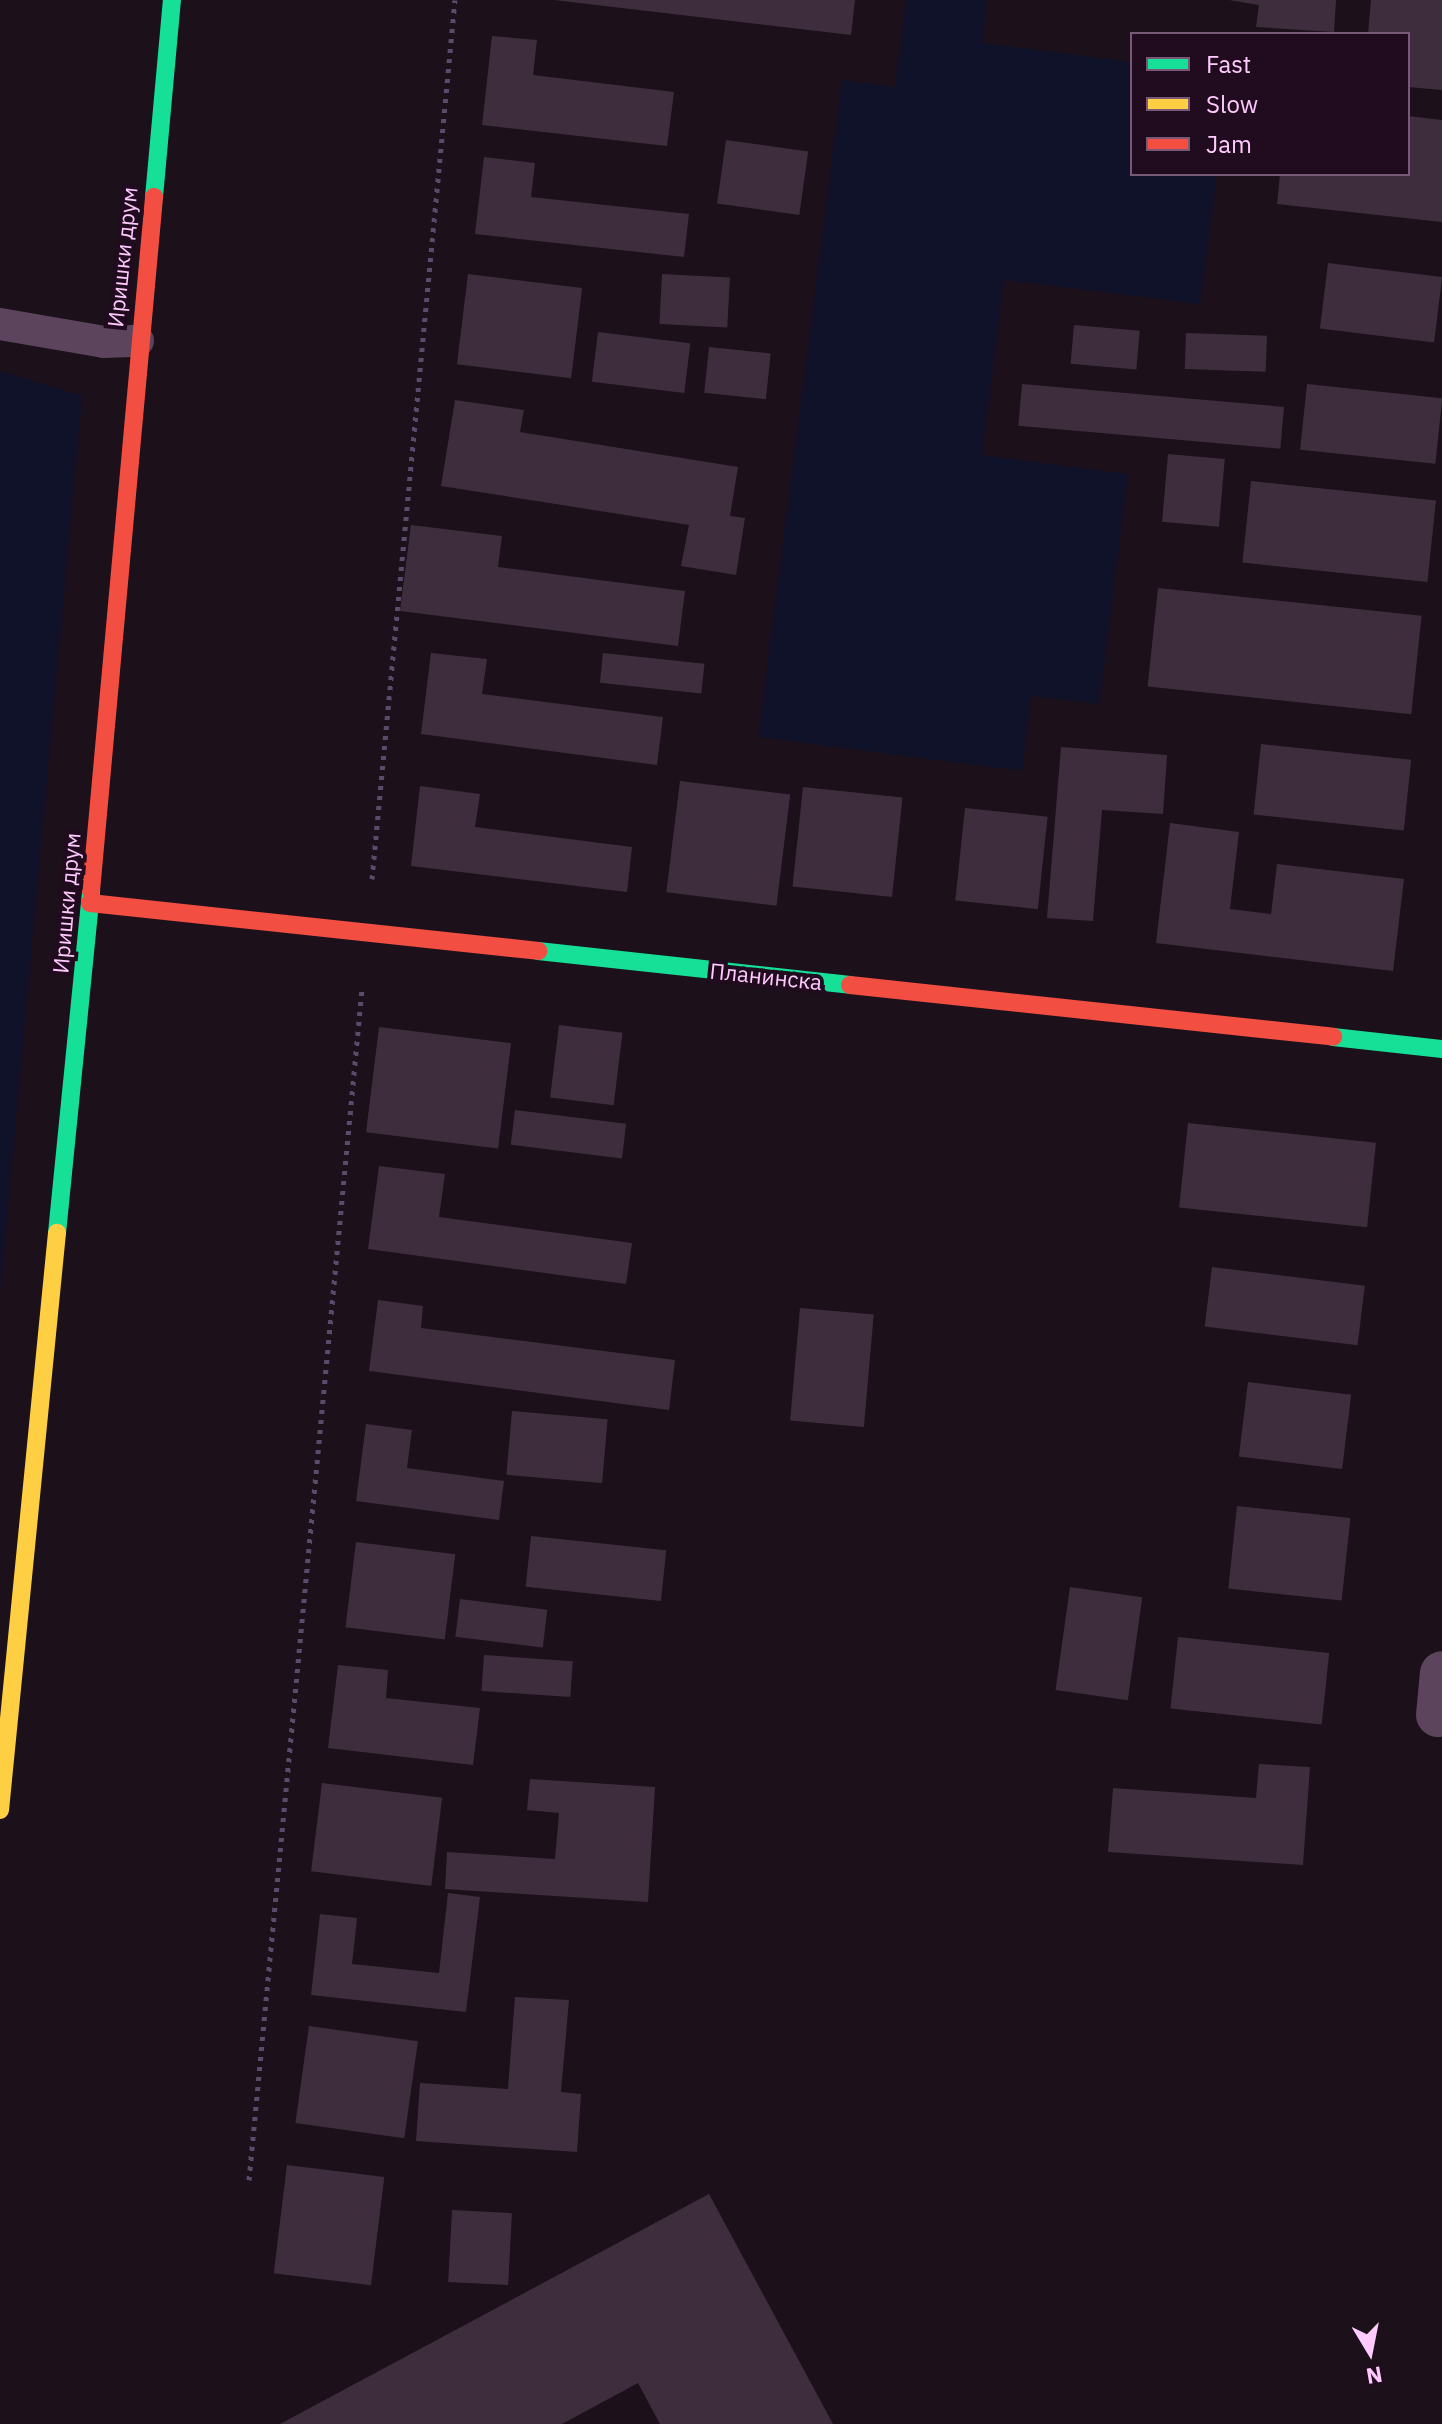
<!DOCTYPE html>
<meta charset="utf-8">
<style>
body{margin:0}
#map{position:relative;width:1442px;height:2424px;overflow:hidden;background:#1c101b;font-family:"IBM Plex Sans",sans-serif}
div>[style]{position:absolute}
[style*='--x']{left:calc(var(--x)*1px);top:calc(var(--y)*1px);width:calc(var(--w)*1px);rotate:calc(var(--a)*1deg)}
.green>*{inset:0;background:#101229}
.building>*{inset:0;background:#3e2e3d;transform-origin:0 0}
.path>*{height:5px;margin-top:-2.5px;transform-origin:0;background:repeating-linear-gradient(90deg,#584c6c 0 4px,transparent 0 10px)}
.lane>*{height:32px;margin:-16px;padding:0 16px;transform-origin:16px;border-radius:16px;background:#5c445d}
.street>*{height:44px;margin:-22px;padding:0 22px;transform-origin:22px;border-radius:22px;background:#5c445d}
.fast>*{height:18px;margin:-9px;padding:0 9px;transform-origin:9px;border-radius:9px;background:#16e098}
.slow>*{height:18px;margin:-9px;padding:0 9px;transform-origin:9px;border-radius:9px;background:#ffcf43}
.jam>*{height:18px;margin:-9px;padding:0 9px;transform-origin:9px;border-radius:9px;background:#f24e42}
span{translate:-50% -50%;white-space:nowrap;text-align:center;line-height:1.15;-webkit-text-stroke:8px #210b1f;paint-order:stroke}
.street-label{font-size:22px;color:#ffcbfe}
.legend{position:absolute;left:1130px;top:32px;width:280px;height:144px;box-sizing:border-box;background:#210b1f;border:2px solid #7a5878;margin:0;padding:10px 14px;list-style:none;font-size:24px;color:#ffcbfe}
.legend li{display:flex;align-items:center;gap:16px;height:40px}
.legend b{width:40px;border:2px solid #7a5878}
.north{position:absolute;left:1330px;top:2312px;width:80px;height:80px;-webkit-text-stroke:6px #210b1f;paint-order:stroke;rotate:170deg;font-size:22px;font-weight:700;line-height:32px;text-align:center;color:#ffcbfe}
.north::after{content:'';display:block;margin:auto;width:28px;height:36px;background:#ffcbfe;clip-path:polygon(50% 0,100% 100%,50% 72%,0 100%)}
</style>
<div id="map">
<div class="green">
<div style="clip-path:polygon(906px 0,987px 0,982px 43px,1132px 62px,1132px 174px,1217px 174px,1200px 304px,1004px 280px,982px 455px,1128px 474px,1099px 704px,1031px 696px,1022px 771px,758px 737px,842px 80px,895px 87px)"></div>
<div style="clip-path:polygon(0 371px,82px 396px,0 1294px)"></div>
</div>
<div class="building">
<div style="clip-path:polygon(554px 0,855px 0,851px 35px)"></div>
<div style="clip-path:polygon(1229px 0,1336px 0,1334px 32px,1256px 27px,1259px 5px)"></div>
<div style="clip-path:polygon(1371px 0,1442px 0,1442px 90px,1408px 87px,1408px 34px,1368px 34px)"></div>
<div style="clip-path:polygon(492px 36px,537px 40px,533px 75px,674px 92px,667px 146px,482px 125px)"></div>
<div style="clip-path:polygon(1408px 116px,1442px 120px,1442px 222px,1277px 204px,1280px 174px,1408px 174px)"></div>
<div style="left:726px;top:140px;width:83px;height:64px;rotate:8deg"></div>
<div style="clip-path:polygon(484px 157px,535px 163px,531px 197px,689px 214px,684px 257px,475px 234px)"></div>
<div style="left:1328px;top:263px;width:115px;height:66px;rotate:7deg"></div>
<div style="left:468px;top:274px;width:115px;height:91px;rotate:7deg"></div>
<div style="left:662px;top:274px;width:68px;height:50px;rotate:3deg"></div>
<div style="left:1074px;top:325px;width:66px;height:39px;rotate:5deg"></div>
<div style="left:598px;top:332px;width:93px;height:50px;rotate:7deg"></div>
<div style="left:1186px;top:333px;width:81px;height:36px;rotate:2deg"></div>
<div style="left:709px;top:347px;width:62px;height:46px;rotate:6deg"></div>
<div style="left:1022px;top:384px;width:263px;height:42px;rotate:5deg"></div>
<div style="left:1307px;top:384px;width:136px;height:66px;rotate:6deg"></div>
<div style="clip-path:polygon(455px 400px,524px 410px,520px 432px,738px 467px,730px 516px,745px 518px,736px 575px,681px 566px,689px 525px,441px 486px)"></div>
<div style="left:1168px;top:454px;width:57px;height:68px;rotate:5deg"></div>
<div style="left:1251px;top:481px;width:186px;height:82px;rotate:6deg"></div>
<div style="clip-path:polygon(411px 525px,502px 536px,498px 567px,685px 591px,678px 646px,400px 611px)"></div>
<div style="left:1158px;top:588px;width:265px;height:99px;rotate:6deg"></div>
<div style="clip-path:polygon(431px 653px,487px 659px,482px 694px,663px 717px,657px 765px,421px 734px)"></div>
<div style="left:603px;top:653px;width:102px;height:30px;rotate:6deg"></div>
<div style="left:1261px;top:744px;width:151px;height:71px;rotate:6deg"></div>
<div style="clip-path:polygon(1061px 747px,1167px 755px,1163px 814px,1102px 810px,1093px 921px,1047px 918px)"></div>
<div style="left:680px;top:781px;width:111px;height:112px;rotate:7deg"></div>
<div style="clip-path:polygon(420px 786px,480px 794px,475px 827px,632px 847px,627px 892px,411px 866px)"></div>
<div style="left:803px;top:787px;width:100px;height:100px;rotate:6deg"></div>
<div style="left:965px;top:808px;width:83px;height:93px;rotate:6deg"></div>
<div style="clip-path:polygon(1170px 823px,1239px 832px,1230px 909px,1271px 914px,1277px 864px,1404px 879px,1393px 971px,1156px 943px)"></div>
<div style="left:559px;top:1025px;width:64px;height:73px;rotate:7deg"></div>
<div style="left:379px;top:1027px;width:133px;height:106px;rotate:7deg"></div>
<div style="left:515px;top:1110px;width:112px;height:35px;rotate:7deg"></div>
<div style="left:1188px;top:1123px;width:189px;height:85px;rotate:6deg"></div>
<div style="clip-path:polygon(379px 1166px,445px 1174px,439px 1217px,632px 1243px,626px 1284px,368px 1249px)"></div>
<div style="left:1212px;top:1267px;width:154px;height:60px;rotate:7deg"></div>
<div style="clip-path:polygon(378px 1300px,423px 1306px,421px 1328px,675px 1360px,669px 1410px,369px 1371px)"></div>
<div style="left:800px;top:1308px;width:74px;height:113px;rotate:5deg"></div>
<div style="left:1248px;top:1382px;width:104px;height:75px;rotate:7deg"></div>
<div style="left:512px;top:1411px;width:96px;height:64px;rotate:5deg"></div>
<div style="clip-path:polygon(366px 1424px,412px 1430px,407px 1468px,504px 1481px,499px 1520px,356px 1501px)"></div>
<div style="left:1237px;top:1506px;width:114px;height:83px;rotate:6deg"></div>
<div style="left:531px;top:1536px;width:136px;height:51px;rotate:6deg"></div>
<div style="left:356px;top:1542px;width:100px;height:86px;rotate:7deg"></div>
<div style="left:1070px;top:1587px;width:73px;height:104px;rotate:8deg"></div>
<div style="left:460px;top:1599px;width:88px;height:38px;rotate:7deg"></div>
<div style="left:1178px;top:1637px;width:152px;height:72px;rotate:6deg"></div>
<div style="left:484px;top:1655px;width:89px;height:36px;rotate:4deg"></div>
<div style="clip-path:polygon(338px 1665px,388px 1670px,386px 1698px,480px 1708px,473px 1765px,328px 1748px)"></div>
<div style="clip-path:polygon(1259px 1764px,1310px 1767px,1303px 1865px,1108px 1852px,1113px 1788px,1256px 1798px)"></div>
<div style="clip-path:polygon(530px 1779px,655px 1787px,648px 1902px,445px 1889px,447px 1852px,555px 1859px,559px 1813px,527px 1810px)"></div>
<div style="left:322px;top:1783px;width:121px;height:89px;rotate:7deg"></div>
<div style="clip-path:polygon(448px 1893px,480px 1897px,466px 2012px,311px 1995px,320px 1914px,357px 1918px,352px 1964px,439px 1973px)"></div>
<div style="clip-path:polygon(515px 1997px,569px 2000px,561px 2092px,581px 2094px,577px 2152px,416px 2141px,420px 2083px,508px 2089px)"></div>
<div style="left:309px;top:2026px;width:110px;height:98px;rotate:8deg"></div>
<div style="left:287px;top:2165px;width:98px;height:109px;rotate:7deg"></div>
<div style="clip-path:polygon(709px 2194px,833px 2424px,660px 2424px,638px 2383px,562px 2424px,280px 2424px)"></div>
<div style="left:452px;top:2210px;width:60px;height:72px;rotate:3deg"></div>
</div>
<div class="path">
<div style="--x:372;--y:879;--w:883;--a:-84.61"></div>
<div style="--x:249;--y:2180;--w:1196;--a:-84.58"></div>
</div>
<div class="lane">
<div style="--x:0;--y:324;--w:106;--a:9.8"></div>
<div style="--x:104;--y:342;--w:34;--a:-2"></div>
</div>
<div class="street">
<div style="--x:1438;--y:1715;--w:42;--a:-84.6"></div>
</div>
<div class="fast">
<div style="--x:154;--y:197;--w:198;--a:-84.8"></div>
<div style="--x:538;--y:951;--w:314;--a:6.2"></div>
<div style="--x:1333;--y:1037;--w:110;--a:6.3"></div>
<div style="--x:57;--y:1233;--w:344;--a:-84.3"></div>
</div>
<div class="slow">
<div style="--x:0;--y:1810;--w:580;--a:-84.36"></div>
</div>
<div class="jam">
<div style="--x:91;--y:891;--w:697;--a:-84.81"></div>
<div style="--x:90;--y:903;--w:451;--a:6.1"></div>
<div style="--x:850;--y:985;--w:486;--a:6.1"></div>
</div>
<div class="street-label">
<span style="left:122px;top:257px;rotate:-84deg">Иришки друм</span>
<span style="left:66px;top:903px;rotate:-85deg">Иришки друм</span>
<span style="left:766px;top:976px;rotate:6deg">Планинска</span>
</div>
<ul class="legend">
<li><b style="height:10px;background:#16e098"></b>Fast</li>
<li><b style="height:10px;background:#ffcf43"></b>Slow</li>
<li><b style="height:10px;background:#f24e42"></b>Jam</li>
</ul>
<div class="north">N</div>
</div>
